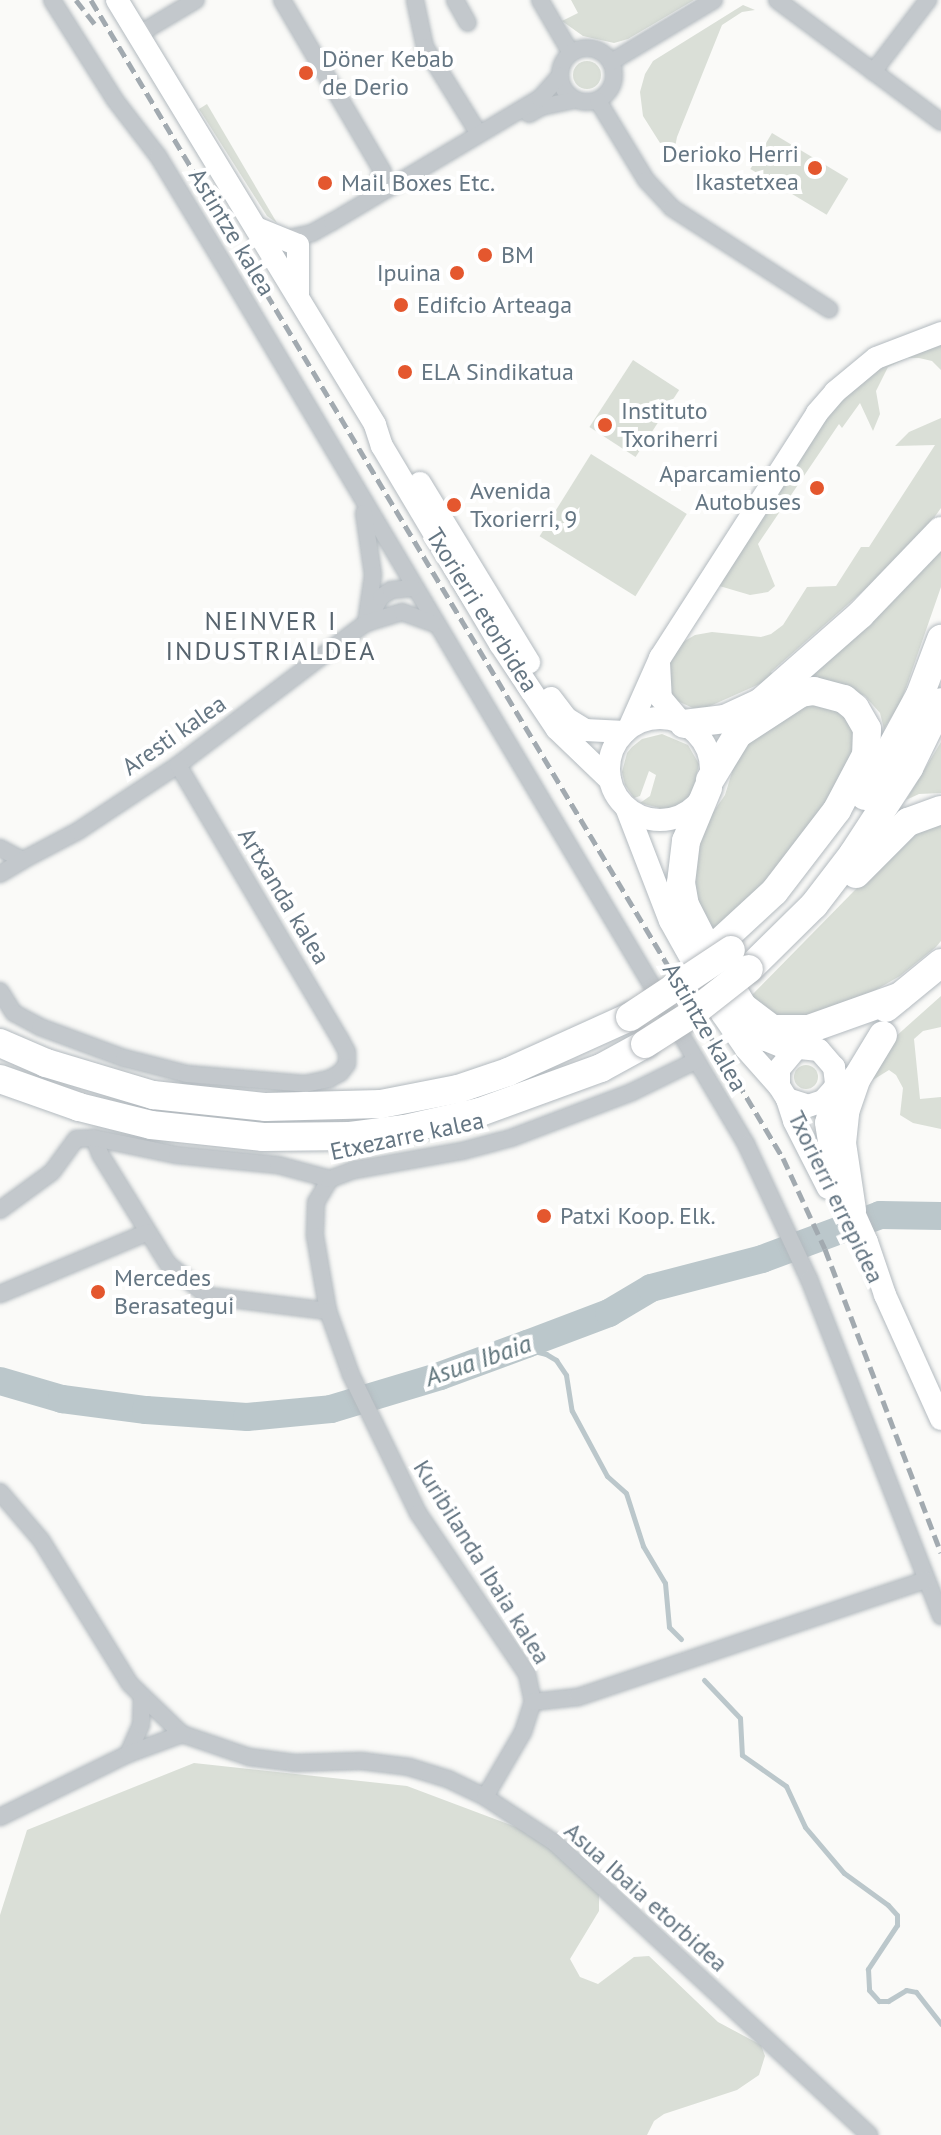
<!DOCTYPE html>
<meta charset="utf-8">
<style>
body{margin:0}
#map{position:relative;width:941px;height:2135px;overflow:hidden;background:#fafaf8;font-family:"PT Sans",sans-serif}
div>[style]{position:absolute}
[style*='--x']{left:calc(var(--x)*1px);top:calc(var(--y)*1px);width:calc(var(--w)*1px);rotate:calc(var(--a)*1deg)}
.green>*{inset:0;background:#dadfd7;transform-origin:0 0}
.round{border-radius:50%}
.stream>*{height:5px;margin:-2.5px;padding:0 2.5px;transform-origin:2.5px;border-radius:2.5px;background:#bbc7cb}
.river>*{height:28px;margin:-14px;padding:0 14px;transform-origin:14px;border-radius:14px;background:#bbc7cb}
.roads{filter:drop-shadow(0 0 2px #b3babf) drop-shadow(0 0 2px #b3babf)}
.street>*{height:16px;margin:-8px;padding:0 8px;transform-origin:8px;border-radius:8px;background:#c3c8cc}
.street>.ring{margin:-8px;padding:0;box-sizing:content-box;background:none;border:16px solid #c3c8cc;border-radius:50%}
.secondary>*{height:22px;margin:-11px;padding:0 11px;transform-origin:11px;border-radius:11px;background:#fff}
.secondary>.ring{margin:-11px;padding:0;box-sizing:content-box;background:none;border:22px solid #fff;border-radius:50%}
.highway>*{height:28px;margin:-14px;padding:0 14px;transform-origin:14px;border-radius:14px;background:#fff}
.rail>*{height:5px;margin-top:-2.5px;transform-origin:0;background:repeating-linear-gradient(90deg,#a2aab0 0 12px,transparent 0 18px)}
.bridges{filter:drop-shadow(0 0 2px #b4b9bd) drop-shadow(0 0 2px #b4b9bd)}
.highway-bridge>*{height:28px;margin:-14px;padding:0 14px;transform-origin:14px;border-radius:14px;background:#fff}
.dots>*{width:22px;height:22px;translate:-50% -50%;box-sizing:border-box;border:4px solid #fff;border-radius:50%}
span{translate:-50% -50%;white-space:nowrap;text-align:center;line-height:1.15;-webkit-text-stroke:8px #fff;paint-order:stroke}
.poi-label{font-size:24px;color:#657683}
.left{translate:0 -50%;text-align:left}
.right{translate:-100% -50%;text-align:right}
.street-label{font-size:24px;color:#657683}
.neighbourhood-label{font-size:26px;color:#57646e;letter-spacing:2px}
.water-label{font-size:26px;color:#60757c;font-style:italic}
</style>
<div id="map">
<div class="green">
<div style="clip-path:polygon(571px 0,694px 0,628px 39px,614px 43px,583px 36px,562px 21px,578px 13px)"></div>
<div style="clip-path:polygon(743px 5px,755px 10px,742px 12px,722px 25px,677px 137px,672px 162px,643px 116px,640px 92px,645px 74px,653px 61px)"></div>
<div class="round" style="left:573px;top:61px;width:28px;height:28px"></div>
<div style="clip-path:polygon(207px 104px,277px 223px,267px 216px,199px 109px)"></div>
<div style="left:772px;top:133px;width:89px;height:42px;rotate:31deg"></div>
<div style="clip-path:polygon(941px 342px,941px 370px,932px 361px,919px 358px,907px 358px,888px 367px,876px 391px,880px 414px,873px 431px,860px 403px,842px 428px,839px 424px,758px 544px,775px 586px,768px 592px,750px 595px,716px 585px,837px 401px,883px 362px)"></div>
<div style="left:633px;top:360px;width:55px;height:80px;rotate:33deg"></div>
<div style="clip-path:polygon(941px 418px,941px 508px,912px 548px,771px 672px,775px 677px,708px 707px,693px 708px,675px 700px,666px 690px,666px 667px,683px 642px,695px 635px,712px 632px,761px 637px,771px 634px,783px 625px,807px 587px,836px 586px,861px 547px,869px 547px,935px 445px,895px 446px,909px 432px)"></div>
<div style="left:591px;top:454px;width:113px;height:97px;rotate:32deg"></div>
<div style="clip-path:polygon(941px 542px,941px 587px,901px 702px,884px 729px,880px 713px,865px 696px,841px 686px,793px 686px)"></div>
<div style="clip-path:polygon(804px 702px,842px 711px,861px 738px,807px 838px,715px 936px,691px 888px,703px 827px,725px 795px,737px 756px,752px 736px)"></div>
<div style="clip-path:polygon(662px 734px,688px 745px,699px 764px,692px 795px,671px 811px,640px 803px,650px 796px,656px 775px,649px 771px,640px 796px,634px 798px,625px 785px,622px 772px,627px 753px,632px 747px,642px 739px)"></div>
<div style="clip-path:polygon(941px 742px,941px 793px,919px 794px,906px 800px)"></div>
<div style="clip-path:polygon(941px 822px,941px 941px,936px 947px,900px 976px,837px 1012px,780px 1022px,751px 996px,906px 838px)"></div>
<div style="clip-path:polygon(941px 996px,941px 1027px,923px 1031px,914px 1039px,920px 1099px,941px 1097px,941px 1129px,913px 1123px,900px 1115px,903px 1088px,896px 1075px,889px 1070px,847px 1096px,857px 1071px)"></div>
<div class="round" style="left:794px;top:1065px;width:24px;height:24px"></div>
<div style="clip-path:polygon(194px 1763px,407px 1786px,516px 1827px,552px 1846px,599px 1893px,599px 1911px,570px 1959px,580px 1977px,598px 1984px,634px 1957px,649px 1956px,718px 2022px,761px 2045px,765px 2056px,759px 2075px,737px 2090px,664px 2114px,654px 2121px,647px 2135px,0 2135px,0 1915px,27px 1830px)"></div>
</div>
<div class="stream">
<div style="--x:518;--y:1347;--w:29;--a:14"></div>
<div style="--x:546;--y:1354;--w:12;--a:31"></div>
<div style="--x:556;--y:1360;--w:18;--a:56"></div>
<div style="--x:566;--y:1375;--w:36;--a:81"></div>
<div style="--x:572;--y:1411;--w:74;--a:61.7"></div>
<div style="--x:607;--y:1476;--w:25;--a:42"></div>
<div style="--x:626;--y:1493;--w:56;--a:72.2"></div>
<div style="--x:643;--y:1546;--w:43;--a:59.3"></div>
<div style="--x:665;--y:1583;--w:44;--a:84.8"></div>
<div style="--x:669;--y:1627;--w:17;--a:45"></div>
<div style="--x:704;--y:1680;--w:52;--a:46.5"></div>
<div style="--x:740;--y:1718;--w:37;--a:87"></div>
<div style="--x:742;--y:1755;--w:54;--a:35.2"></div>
<div style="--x:786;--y:1786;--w:45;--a:65.1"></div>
<div style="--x:805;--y:1827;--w:60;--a:49.7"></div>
<div style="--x:844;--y:1873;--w:54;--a:36"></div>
<div style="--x:888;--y:1905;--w:13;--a:48"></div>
<div style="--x:897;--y:1915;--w:10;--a:90"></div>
<div style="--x:897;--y:1925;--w:53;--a:123.4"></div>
<div style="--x:868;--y:1969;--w:21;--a:87"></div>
<div style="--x:869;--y:1990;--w:15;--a:48"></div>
<div style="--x:879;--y:2001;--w:9;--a:0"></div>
<div style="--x:888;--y:2001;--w:21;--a:-31"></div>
<div style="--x:906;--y:1990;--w:10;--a:11"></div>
<div style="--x:916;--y:1992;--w:41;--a:52"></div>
</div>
<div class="river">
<div style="--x:0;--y:1381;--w:65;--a:16.2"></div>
<div style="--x:62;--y:1399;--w:85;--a:7.5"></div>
<div style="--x:146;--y:1410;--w:101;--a:4"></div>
<div style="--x:247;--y:1417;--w:84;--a:-5.4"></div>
<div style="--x:331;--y:1409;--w:114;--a:-16.8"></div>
<div style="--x:440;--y:1376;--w:93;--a:-20.2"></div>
<div style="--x:527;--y:1344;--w:88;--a:-20.7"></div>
<div style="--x:609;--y:1313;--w:49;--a:-30.8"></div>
<div style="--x:651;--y:1288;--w:115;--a:-14.6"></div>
<div style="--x:762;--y:1259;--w:126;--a:-20.4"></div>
<div style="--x:880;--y:1215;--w:61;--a:0.9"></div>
</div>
<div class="roads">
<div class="street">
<div style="--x:52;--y:0;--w:118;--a:57.8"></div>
<div style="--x:115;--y:100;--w:71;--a:52.5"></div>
<div style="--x:158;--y:156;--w:122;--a:58.8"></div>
<div style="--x:221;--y:260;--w:1028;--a:59.29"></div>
<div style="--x:746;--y:1144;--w:149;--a:65"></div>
<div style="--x:809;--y:1279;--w:362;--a:68.6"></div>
<div style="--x:282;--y:0;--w:199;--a:59.6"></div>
<div style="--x:383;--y:172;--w:26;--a:118"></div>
<div style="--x:415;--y:0;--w:48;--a:78"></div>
<div style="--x:425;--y:47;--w:102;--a:58.2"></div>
<div style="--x:455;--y:0;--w:26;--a:61"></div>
<div style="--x:540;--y:0;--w:61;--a:59.7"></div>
<div style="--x:777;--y:0;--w:204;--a:36.6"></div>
<div style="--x:139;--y:34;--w:66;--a:-30.8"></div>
<div class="ring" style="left:560px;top:48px;width:38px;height:38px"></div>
<div style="--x:611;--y:62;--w:120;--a:-31"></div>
<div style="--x:873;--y:72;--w:91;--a:-52.6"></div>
<div style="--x:598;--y:101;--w:92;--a:58.7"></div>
<div style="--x:646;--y:180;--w:38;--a:47"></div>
<div style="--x:672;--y:208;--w:187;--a:32.8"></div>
<div style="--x:529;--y:114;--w:14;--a:-30"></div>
<div style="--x:541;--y:107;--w:35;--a:-12"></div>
<div style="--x:289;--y:238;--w:24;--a:-12"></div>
<div style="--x:312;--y:233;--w:23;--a:-29"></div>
<div style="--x:332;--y:222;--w:242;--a:-30.8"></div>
<div style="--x:540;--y:98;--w:30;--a:-48"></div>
<div style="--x:364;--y:513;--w:63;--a:81.7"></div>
<div style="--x:373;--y:575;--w:49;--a:98.3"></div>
<div style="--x:371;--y:614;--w:20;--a:-60"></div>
<div style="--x:381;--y:597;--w:12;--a:-35"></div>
<div style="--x:391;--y:590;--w:22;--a:-5"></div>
<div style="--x:0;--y:848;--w:26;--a:28"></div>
<div style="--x:23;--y:860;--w:62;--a:-27.8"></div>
<div style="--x:78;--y:831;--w:120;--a:-33.4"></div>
<div style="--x:178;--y:765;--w:236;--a:-37.1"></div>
<div style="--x:366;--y:623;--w:38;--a:-17"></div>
<div style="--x:402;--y:612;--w:33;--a:20"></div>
<div style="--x:0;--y:874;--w:27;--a:-31"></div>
<div style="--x:0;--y:991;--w:26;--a:58"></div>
<div style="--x:14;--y:1013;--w:30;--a:28"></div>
<div style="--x:40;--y:1027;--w:90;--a:20.3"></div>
<div style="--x:124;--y:1058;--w:65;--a:14.3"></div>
<div style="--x:187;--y:1074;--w:118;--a:4.8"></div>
<div style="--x:305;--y:1084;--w:25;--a:-12"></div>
<div style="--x:329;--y:1079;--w:13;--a:-29"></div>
<div style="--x:340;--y:1073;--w:11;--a:-52"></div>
<div style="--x:347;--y:1064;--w:12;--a:-90"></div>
<div style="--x:347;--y:1052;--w:15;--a:-118"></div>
<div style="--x:340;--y:1039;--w:318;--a:-120.6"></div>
<div style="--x:94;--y:1138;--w:17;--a:69"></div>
<div style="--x:100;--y:1154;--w:129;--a:58.3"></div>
<div style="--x:168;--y:1264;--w:51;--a:38.7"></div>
<div style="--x:208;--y:1296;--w:121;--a:7.1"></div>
<div style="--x:330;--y:1179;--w:27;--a:121"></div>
<div style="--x:316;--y:1202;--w:34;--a:92"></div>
<div style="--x:315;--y:1236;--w:76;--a:80.2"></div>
<div style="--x:328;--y:1311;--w:68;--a:70.2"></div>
<div style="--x:351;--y:1375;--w:153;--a:64.1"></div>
<div style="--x:418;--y:1513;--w:194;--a:55.9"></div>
<div style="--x:527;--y:1674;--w:29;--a:78"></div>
<div style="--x:0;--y:1210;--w:64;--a:-36.2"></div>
<div style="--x:52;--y:1172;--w:41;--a:-54"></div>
<div style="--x:76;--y:1139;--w:18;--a:-3"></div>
<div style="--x:94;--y:1138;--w:85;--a:11.6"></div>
<div style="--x:177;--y:1155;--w:101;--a:5.7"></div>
<div style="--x:278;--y:1165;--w:54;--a:15.1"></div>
<div style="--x:330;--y:1179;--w:26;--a:-21"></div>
<div style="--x:354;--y:1170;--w:110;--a:-10"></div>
<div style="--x:462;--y:1151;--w:51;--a:-14.9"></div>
<div style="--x:511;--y:1138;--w:129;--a:-20.8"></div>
<div style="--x:632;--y:1092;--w:72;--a:-26.2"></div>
<div style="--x:0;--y:1294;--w:160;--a:-22.7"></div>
<div style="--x:0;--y:1492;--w:63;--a:49.5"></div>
<div style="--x:41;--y:1540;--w:169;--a:58.3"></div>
<div style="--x:130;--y:1684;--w:72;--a:43.9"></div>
<div style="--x:182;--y:1734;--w:71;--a:18.9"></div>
<div style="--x:249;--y:1757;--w:46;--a:7.4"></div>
<div style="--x:295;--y:1763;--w:66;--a:-1.7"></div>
<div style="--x:361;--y:1761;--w:48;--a:7.1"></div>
<div style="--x:409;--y:1767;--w:41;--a:17.1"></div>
<div style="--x:448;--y:1779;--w:41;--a:25.9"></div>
<div style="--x:485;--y:1797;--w:84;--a:33.3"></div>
<div style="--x:555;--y:1843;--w:429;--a:42.9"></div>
<div style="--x:128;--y:1754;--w:32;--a:-66"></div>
<div style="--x:141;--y:1725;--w:29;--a:-88"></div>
<div style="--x:485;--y:1797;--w:75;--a:-59.7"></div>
<div style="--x:523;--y:1732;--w:32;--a:-72"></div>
<div style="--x:533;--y:1702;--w:45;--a:-6.3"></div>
<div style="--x:578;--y:1697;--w:367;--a:-18.6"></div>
<div style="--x:0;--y:1817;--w:143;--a:-26.2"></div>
<div style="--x:128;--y:1754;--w:58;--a:-20.3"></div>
</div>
<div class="secondary">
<div style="--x:117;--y:0;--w:497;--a:58.7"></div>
<div style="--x:375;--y:425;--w:22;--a:72"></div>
<div style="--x:382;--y:446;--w:230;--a:59.2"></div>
<div style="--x:500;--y:644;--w:102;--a:56.2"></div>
<div style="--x:557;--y:729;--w:74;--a:43.9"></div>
<div style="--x:256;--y:228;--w:45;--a:22"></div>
<div style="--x:298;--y:245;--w:51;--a:90"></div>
<div style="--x:420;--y:483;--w:210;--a:58.7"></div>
<div style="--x:659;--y:663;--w:35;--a:87"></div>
<div style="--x:661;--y:698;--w:34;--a:50"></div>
<div style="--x:551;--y:698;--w:25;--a:53"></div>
<div style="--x:566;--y:718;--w:22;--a:32"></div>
<div style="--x:585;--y:730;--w:40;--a:2.9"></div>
<div class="ring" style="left:609px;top:718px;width:80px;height:80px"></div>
<div style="--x:629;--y:728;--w:77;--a:-66.1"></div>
<div style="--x:660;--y:658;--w:291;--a:-57.3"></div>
<div style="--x:817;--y:413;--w:28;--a:-49"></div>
<div style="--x:835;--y:392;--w:53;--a:-39.7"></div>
<div style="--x:876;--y:358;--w:70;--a:-21"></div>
<div style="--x:626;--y:807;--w:122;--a:68.9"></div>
<div style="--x:670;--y:921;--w:107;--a:60.8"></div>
<div style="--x:722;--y:1014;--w:42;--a:55.6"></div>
<div style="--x:746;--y:1049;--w:50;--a:48.3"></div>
<div style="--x:751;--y:1027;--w:20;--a:41"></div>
<div style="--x:766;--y:1040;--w:16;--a:22"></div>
<div style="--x:781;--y:1046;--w:38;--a:6"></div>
<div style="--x:819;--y:1050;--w:23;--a:49"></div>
<div style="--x:834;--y:1067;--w:16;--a:83"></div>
<div style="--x:836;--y:1083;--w:41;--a:104"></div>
<div style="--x:826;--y:1123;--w:44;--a:80.8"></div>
<div style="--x:833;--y:1166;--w:83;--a:65.9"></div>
<div style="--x:867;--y:1242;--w:56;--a:71.2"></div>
<div style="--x:885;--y:1295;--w:136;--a:65.7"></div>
<div style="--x:795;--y:1050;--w:25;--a:130"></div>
<div style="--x:779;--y:1069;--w:17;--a:90"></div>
<div style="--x:779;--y:1086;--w:15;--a:58"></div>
<div style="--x:787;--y:1099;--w:22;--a:18"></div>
<div style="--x:808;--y:1106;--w:16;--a:-18"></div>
<div style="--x:823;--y:1101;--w:15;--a:-48"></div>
<div style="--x:787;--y:1099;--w:23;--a:72"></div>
<div style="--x:794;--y:1121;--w:75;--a:63.1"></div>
</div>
<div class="highway">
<div style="--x:684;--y:724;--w:41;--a:-7"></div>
<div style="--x:725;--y:719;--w:40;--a:-25"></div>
<div style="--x:761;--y:702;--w:133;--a:-41.3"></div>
<div style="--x:861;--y:614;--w:115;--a:-46.1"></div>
<div style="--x:710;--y:780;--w:54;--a:-58.7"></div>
<div style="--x:738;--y:734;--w:75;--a:-33.1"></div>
<div style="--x:801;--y:693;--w:13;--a:-9"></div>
<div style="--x:814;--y:691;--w:31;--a:15"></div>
<div style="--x:844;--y:699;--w:14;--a:39"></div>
<div style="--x:855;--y:708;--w:24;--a:60"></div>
<div style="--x:867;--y:729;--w:26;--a:92"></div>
<div style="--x:866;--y:755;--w:62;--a:117.8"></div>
<div style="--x:837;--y:810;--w:103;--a:127.5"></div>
<div style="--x:774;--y:892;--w:71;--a:137.3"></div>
<div style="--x:708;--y:788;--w:57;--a:112.5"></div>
<div style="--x:686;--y:841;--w:42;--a:96.8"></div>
<div style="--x:681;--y:883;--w:22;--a:80"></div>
<div style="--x:685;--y:905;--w:38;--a:63"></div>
<div style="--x:702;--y:939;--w:79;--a:58.9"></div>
<div style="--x:743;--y:1007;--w:36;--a:37"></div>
<div style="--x:772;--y:1029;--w:37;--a:0"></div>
<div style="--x:809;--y:1029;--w:96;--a:-19.6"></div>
<div style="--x:865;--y:796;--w:115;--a:-61.4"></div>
<div style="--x:920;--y:695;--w:60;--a:-69.4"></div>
<div style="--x:856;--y:874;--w:74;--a:-45"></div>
<div style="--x:908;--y:822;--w:35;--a:-20"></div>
<div style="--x:749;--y:969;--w:91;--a:-44.6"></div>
<div style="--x:814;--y:905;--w:64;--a:-52.6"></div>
<div style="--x:853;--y:854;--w:103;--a:-56.9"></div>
<div style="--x:909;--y:768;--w:73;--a:-64.1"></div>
<div style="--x:886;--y:1008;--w:71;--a:-39.3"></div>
<div style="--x:0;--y:1043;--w:50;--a:23.5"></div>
<div style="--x:46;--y:1063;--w:112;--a:16.7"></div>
<div style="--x:153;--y:1095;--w:114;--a:6.1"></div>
<div style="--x:266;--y:1107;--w:115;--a:-1.5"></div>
<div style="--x:381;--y:1104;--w:78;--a:-11"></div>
<div style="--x:458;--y:1089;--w:53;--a:-18.8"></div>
<div style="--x:508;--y:1072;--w:134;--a:-24.3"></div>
<div style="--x:0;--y:1079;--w:84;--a:19.5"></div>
<div style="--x:79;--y:1107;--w:74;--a:14"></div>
<div style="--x:151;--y:1125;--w:113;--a:6.1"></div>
<div style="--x:263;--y:1137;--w:87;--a:-0.7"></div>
<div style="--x:350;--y:1136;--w:55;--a:-7.3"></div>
<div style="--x:405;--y:1129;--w:77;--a:-12.8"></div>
<div style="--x:480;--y:1112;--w:129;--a:-20"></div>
<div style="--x:601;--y:1068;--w:50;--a:-28.6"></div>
<div style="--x:852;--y:1210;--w:68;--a:-98.5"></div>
<div style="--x:842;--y:1143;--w:31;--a:-84"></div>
<div style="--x:845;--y:1112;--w:36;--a:-71"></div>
<div style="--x:857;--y:1078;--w:50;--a:-58.8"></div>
</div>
</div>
<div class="rail">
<div style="--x:76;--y:0;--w:33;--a:52"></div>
<div style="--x:91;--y:0;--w:1349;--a:59.14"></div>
<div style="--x:783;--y:1158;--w:100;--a:65.2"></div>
<div style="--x:825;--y:1249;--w:325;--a:69.1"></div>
</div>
<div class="bridges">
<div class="highway-bridge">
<div style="--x:630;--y:1017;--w:121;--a:-33.6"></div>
<div style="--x:645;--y:1044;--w:52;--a:-32.5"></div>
<div style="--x:689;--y:1016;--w:76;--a:-38.1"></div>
</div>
</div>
<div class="dots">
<div style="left:306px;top:73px;background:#e4572e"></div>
<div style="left:815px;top:168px;background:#e4572e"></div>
<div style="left:325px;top:183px;background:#e4572e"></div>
<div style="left:485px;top:255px;background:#e4572e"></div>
<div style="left:457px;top:273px;background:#e4572e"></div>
<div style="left:401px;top:305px;background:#e4572e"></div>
<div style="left:405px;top:372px;background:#e4572e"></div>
<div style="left:605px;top:425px;background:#e4572e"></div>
<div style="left:817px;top:488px;background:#e4572e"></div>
<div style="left:454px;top:505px;background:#e4572e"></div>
<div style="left:544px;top:1216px;background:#e4572e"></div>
<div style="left:98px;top:1292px;background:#e4572e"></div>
</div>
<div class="poi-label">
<span class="left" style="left:322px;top:73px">Döner Kebab<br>de Derio</span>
<span class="right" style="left:799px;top:168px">Derioko Herri<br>Ikastetxea</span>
<span class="left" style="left:341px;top:183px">Mail Boxes Etc.</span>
<span class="left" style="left:501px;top:255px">BM</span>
<span class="right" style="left:441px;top:273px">Ipuina</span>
<span class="left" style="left:417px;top:305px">Edifcio Arteaga</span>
<span class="left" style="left:421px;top:372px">ELA Sindikatua</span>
<span class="left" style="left:621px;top:425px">Instituto<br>Txoriherri</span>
<span class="right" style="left:801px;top:488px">Aparcamiento<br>Autobuses</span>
<span class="left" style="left:470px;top:505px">Avenida<br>Txorierri, 9</span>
<span class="left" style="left:560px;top:1216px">Patxi Koop. Elk.</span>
<span class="left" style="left:114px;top:1292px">Mercedes<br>Berasategui</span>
</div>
<div class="street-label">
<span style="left:232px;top:232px;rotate:59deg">Astintze kalea</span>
<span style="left:482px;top:610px;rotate:58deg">Txorierri etorbidea</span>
<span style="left:174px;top:735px;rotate:-35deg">Aresti kalea</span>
<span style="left:284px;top:896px;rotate:59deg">Artxanda kalea</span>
<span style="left:705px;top:1027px;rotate:60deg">Astintze kalea</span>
<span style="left:407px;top:1136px;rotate:-12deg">Etxezarre kalea</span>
<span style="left:836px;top:1197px;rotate:64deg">Txorierri errepidea</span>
<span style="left:482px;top:1562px;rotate:58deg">Kuribilanda Ibaia kalea</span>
<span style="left:646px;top:1897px;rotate:42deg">Asua Ibaia etorbidea</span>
</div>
<div class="neighbourhood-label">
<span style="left:271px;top:636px">NEINVER I<br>INDUSTRIALDEA</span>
</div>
<div class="water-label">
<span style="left:478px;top:1360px;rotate:-19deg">Asua Ibaia</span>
</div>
</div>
